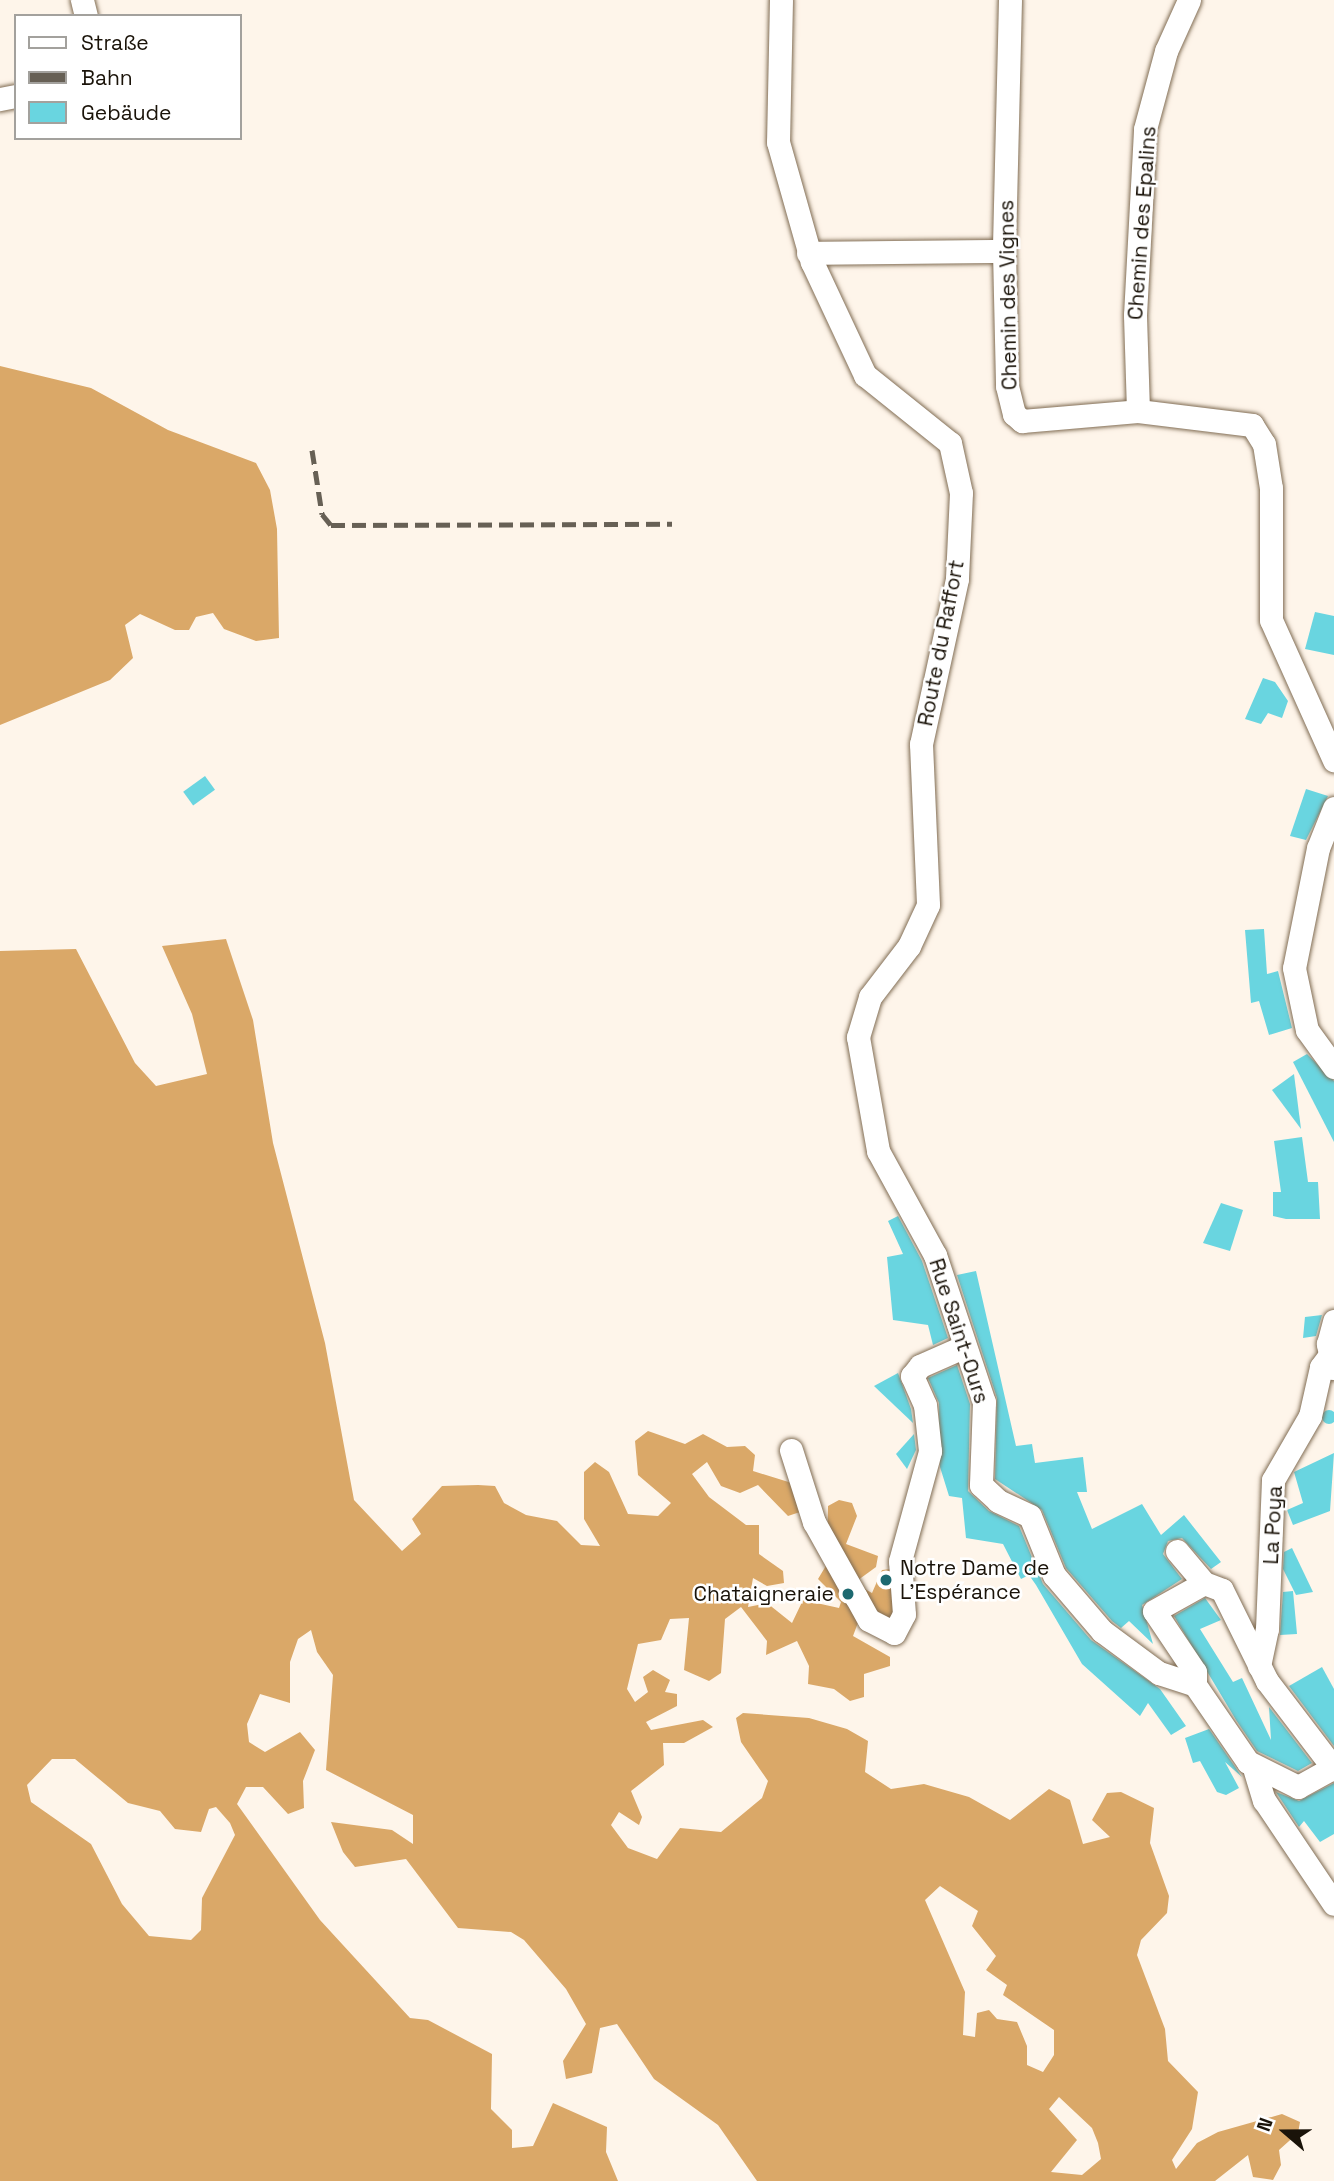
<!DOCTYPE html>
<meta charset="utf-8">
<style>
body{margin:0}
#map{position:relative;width:1334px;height:2181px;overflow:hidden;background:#fef5ea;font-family:"Space Grotesk",sans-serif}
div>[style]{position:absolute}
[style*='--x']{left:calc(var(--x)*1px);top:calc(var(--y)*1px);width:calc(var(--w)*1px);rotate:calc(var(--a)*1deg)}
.forest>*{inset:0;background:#daa868}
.building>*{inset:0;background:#69d5e0;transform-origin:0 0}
.round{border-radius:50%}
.roads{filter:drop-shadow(0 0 2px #816d54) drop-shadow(0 0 2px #816d54)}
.street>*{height:23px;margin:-11.5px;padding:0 11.5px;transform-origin:11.5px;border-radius:11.5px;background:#fff}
.rail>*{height:5px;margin-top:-2.5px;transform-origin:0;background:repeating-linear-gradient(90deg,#676055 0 14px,transparent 0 21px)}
.dots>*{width:19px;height:19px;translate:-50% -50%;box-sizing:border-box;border:4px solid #fff;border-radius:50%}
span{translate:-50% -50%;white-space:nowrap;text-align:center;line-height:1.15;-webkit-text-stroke:5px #fff;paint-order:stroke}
.street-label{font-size:21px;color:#1a1309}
.poi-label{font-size:21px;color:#1a1309}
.left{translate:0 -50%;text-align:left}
.right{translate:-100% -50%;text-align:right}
.legend{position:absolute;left:14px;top:14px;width:228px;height:126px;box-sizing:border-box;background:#fff;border:2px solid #a3a19d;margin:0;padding:9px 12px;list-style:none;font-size:21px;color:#1a1309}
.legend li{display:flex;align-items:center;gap:14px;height:35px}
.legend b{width:35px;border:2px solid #a3a19d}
.north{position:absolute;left:1250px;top:2097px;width:70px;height:70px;-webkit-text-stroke:5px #fff;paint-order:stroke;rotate:290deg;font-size:19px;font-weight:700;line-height:28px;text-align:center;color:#1a1309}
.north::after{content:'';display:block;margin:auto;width:24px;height:32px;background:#1a1309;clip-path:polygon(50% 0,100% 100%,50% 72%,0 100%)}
</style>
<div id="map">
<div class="forest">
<div style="clip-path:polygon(0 366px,91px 388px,168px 430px,256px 463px,270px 490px,277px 529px,279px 638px,256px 641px,224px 629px,213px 613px,196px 617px,189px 630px,175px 630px,140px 614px,125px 625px,133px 658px,110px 680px,0 725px)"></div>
<div style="clip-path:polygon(evenodd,226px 939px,253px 1020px,273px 1143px,325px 1343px,354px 1500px,402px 1551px,421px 1534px,412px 1519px,442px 1486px,478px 1485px,495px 1486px,504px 1503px,526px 1515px,557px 1521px,581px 1545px,600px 1546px,584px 1519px,584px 1472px,595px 1462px,609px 1472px,628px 1514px,658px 1516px,671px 1503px,638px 1475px,635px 1441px,648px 1431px,685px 1444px,703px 1434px,727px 1447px,745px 1446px,755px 1455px,753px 1471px,795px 1484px,803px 1511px,788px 1516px,758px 1485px,740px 1493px,721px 1486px,707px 1462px,692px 1474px,709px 1497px,746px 1525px,759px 1525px,759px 1554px,783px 1571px,784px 1583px,767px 1586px,753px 1578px,748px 1607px,767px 1603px,792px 1623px,803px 1600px,839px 1608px,841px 1602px,818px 1579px,827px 1564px,828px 1506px,839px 1500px,852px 1503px,857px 1516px,846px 1544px,878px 1556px,876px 1567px,854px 1583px,872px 1593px,882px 1570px,891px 1569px,900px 1618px,859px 1620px,853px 1636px,890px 1657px,890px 1666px,864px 1674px,864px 1697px,850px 1701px,834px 1689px,808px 1684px,809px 1666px,797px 1641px,766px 1655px,767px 1641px,741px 1607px,725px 1619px,721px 1673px,709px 1681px,684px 1670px,689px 1618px,670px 1619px,661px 1640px,638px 1644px,627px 1689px,635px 1702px,648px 1692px,643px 1677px,653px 1670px,670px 1680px,665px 1692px,677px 1694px,677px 1706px,646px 1722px,651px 1730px,703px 1720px,713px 1727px,684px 1743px,663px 1743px,664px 1765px,631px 1791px,642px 1817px,639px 1825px,619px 1812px,611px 1825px,628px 1848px,657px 1859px,680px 1828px,721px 1832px,762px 1798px,768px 1781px,741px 1742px,736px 1718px,743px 1713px,809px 1718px,847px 1729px,868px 1741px,865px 1772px,891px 1789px,924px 1784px,969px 1797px,1010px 1820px,1049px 1789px,1070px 1800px,1083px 1844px,1110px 1837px,1092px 1820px,1107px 1793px,1121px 1792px,1154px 1808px,1150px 1843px,1169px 1896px,1167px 1913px,1141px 1940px,1137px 1955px,1165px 2029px,1168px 2061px,1198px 2092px,1192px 2129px,1172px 2160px,1176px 2169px,1197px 2143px,1218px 2132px,1282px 2114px,1300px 2122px,1298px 2133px,1279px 2150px,1281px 2165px,1273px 2180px,1253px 2177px,1248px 2155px,1215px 2181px,757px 2181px,718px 2125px,654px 2079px,617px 2024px,600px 2028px,592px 2073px,566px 2079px,563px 2061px,586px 2024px,566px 1989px,524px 1940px,511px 1932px,458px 1928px,406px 1859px,355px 1867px,343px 1852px,331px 1822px,392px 1830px,413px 1844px,413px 1815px,326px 1770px,333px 1675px,317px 1652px,311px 1630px,298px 1639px,290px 1662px,290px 1703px,260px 1694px,247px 1724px,249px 1742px,265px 1752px,300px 1732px,315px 1750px,303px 1781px,304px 1808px,288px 1814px,263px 1787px,246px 1787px,237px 1804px,320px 1920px,410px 2018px,428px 2020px,492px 2054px,491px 2109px,512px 2130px,512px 2148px,533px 2146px,553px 2103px,607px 2127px,606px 2152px,618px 2181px,0 2181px,0 951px,76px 949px,135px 1063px,156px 1086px,207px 1074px,192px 1014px,162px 946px,226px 939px,52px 1759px,75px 1759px,128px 1803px,160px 1811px,175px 1829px,201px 1832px,209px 1809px,216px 1807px,230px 1823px,235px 1835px,202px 1898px,201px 1930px,191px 1940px,149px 1936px,122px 1904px,91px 1844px,31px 1802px,27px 1785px,52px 1759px,226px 939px,940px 1886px,978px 1911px,972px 1926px,996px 1956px,986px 1970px,1007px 1985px,1003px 1995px,1054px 2030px,1054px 2055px,1043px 2072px,1027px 2065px,1027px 2046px,1017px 2022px,997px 2019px,989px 2010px,977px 2013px,975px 2037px,963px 2035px,965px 1992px,925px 1900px,940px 1886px,226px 939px,1059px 2097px,1092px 2128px,1098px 2143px,1101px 2159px,1082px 2175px,1051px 2172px,1077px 2140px,1049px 2109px,1059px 2097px)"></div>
</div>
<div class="building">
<div style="clip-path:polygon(1315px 612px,1334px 616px,1334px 655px,1305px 649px)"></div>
<div style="clip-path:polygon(1263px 678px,1275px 682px,1288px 701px,1282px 718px,1268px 713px,1261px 724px,1245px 719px)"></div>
<div style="left:205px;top:776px;width:17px;height:27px;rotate:54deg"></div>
<div style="clip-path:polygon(1306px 789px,1328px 796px,1306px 840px,1290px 836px)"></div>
<div style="clip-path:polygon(1264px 929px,1267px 974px,1278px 971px,1292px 1028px,1269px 1035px,1259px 1001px,1251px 1003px,1245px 930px)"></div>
<div style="clip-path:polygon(1307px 1054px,1334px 1081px,1334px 1142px,1293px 1062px)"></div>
<div style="clip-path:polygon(1294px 1074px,1301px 1129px,1272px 1090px)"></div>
<div style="clip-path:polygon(1302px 1137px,1308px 1182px,1318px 1182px,1320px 1219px,1286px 1219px,1273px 1216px,1273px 1192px,1281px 1192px,1274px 1141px)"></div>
<div style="clip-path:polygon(1221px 1203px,1243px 1210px,1230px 1251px,1203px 1243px)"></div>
<div style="clip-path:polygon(898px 1216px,922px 1261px,948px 1338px,933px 1345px,928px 1325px,893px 1320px,887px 1257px,903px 1254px,888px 1221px)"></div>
<div style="clip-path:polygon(976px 1271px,1016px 1446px,1032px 1444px,1035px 1463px,1083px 1457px,1087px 1492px,1077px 1492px,1092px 1529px,1142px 1504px,1161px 1535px,1184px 1515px,1221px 1562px,1211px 1569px,1182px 1538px,1168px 1541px,1163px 1554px,1182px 1579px,1142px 1605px,1153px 1644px,1129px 1621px,1121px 1628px,1112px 1621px,1066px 1568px,1042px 1510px,995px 1479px,997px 1398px,957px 1275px)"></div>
<div style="clip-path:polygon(1322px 1315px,1316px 1336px,1303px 1338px,1305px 1317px)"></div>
<div style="clip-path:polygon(957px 1365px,970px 1404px,968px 1491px,989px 1511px,1019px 1526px,1043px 1584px,1091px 1640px,1160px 1689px,1186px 1726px,1171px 1735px,1148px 1703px,1140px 1716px,1082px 1664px,1036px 1585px,1029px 1575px,1021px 1579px,1003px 1544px,966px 1538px,962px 1498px,949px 1496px,940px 1467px,939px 1403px,928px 1378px)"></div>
<div style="clip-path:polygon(898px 1373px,911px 1409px,913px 1423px,874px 1386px)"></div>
<div class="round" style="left:1322px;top:1410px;width:14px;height:14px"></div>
<div style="clip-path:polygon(914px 1434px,916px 1450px,907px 1469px,896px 1454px)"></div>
<div style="clip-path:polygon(1334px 1453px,1330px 1511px,1293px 1525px,1287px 1510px,1303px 1503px,1294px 1472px)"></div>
<div style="clip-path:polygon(1292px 1548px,1313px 1592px,1296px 1595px,1283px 1569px,1284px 1552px)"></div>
<div style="clip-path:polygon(1293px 1591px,1297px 1634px,1280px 1635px,1283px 1592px)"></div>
<div style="clip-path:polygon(1205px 1598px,1221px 1620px,1200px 1629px,1233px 1682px,1242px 1678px,1271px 1740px,1269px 1707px,1312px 1763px,1298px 1771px,1257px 1751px,1236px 1720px,1174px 1616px)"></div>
<div style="clip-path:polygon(1322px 1667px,1334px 1689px,1334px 1746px,1289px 1686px)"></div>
<div style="clip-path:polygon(1209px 1729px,1242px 1777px,1225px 1762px,1239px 1788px,1226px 1795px,1217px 1792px,1200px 1761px,1193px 1763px,1185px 1738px)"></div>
<div style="clip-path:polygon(1334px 1783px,1334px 1834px,1320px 1842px,1304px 1821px,1299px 1827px,1276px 1792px,1299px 1801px)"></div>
</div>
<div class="roads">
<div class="street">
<div style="--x:82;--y:0;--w:16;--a:76"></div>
<div style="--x:781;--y:0;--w:142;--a:91.2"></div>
<div style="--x:778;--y:142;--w:125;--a:74.2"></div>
<div style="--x:812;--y:262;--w:125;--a:64.9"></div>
<div style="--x:865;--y:375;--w:109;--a:38.7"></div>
<div style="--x:950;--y:443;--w:51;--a:77.6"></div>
<div style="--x:961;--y:493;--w:86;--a:92.7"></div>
<div style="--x:957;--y:579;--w:169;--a:102.3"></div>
<div style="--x:921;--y:744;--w:161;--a:87.5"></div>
<div style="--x:928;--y:905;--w:45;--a:114.9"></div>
<div style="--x:909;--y:946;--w:64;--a:127.4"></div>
<div style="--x:870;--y:997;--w:42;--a:106.7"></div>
<div style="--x:858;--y:1037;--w:116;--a:80"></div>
<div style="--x:878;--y:1151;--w:119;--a:61.3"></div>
<div style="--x:935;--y:1255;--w:155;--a:71.6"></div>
<div style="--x:984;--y:1402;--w:83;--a:92.1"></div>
<div style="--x:981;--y:1485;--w:23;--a:43"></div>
<div style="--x:998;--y:1501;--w:35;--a:25"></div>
<div style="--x:1030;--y:1516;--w:64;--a:67.9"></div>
<div style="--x:1054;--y:1575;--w:74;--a:49.4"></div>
<div style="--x:1102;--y:1631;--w:71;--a:36.4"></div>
<div style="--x:1159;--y:1673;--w:38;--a:18"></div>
<div style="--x:1195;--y:1685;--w:93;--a:55.5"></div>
<div style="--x:1248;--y:1762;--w:56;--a:26.6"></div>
<div style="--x:1298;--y:1787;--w:39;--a:-29"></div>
<div style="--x:1010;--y:0;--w:251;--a:91.4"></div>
<div style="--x:1004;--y:251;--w:135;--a:88.7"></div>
<div style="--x:1007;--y:386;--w:29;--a:76"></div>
<div style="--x:1014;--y:414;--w:11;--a:41"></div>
<div style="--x:1022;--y:421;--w:116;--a:-4.9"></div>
<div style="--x:1138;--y:411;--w:115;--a:7"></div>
<div style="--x:1252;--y:425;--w:22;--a:58"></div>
<div style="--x:1264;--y:444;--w:45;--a:81"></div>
<div style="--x:1271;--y:488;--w:132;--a:90"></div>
<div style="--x:1271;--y:620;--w:154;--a:65.8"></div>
<div style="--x:0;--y:99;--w:16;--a:-11"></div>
<div style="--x:808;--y:253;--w:196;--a:-0.6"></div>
<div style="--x:1138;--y:411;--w:96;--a:-91.8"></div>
<div style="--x:1135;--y:315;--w:186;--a:-86.9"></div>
<div style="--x:1145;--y:129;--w:81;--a:-74.9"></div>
<div style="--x:1166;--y:51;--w:56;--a:-65.7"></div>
<div style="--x:1334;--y:808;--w:43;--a:111.8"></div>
<div style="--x:1318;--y:848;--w:122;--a:101.3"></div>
<div style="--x:1294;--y:968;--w:63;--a:78.2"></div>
<div style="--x:1307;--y:1030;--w:46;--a:53.9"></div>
<div style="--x:1333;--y:1368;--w:25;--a:-102"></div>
<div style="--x:1328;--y:1344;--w:24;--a:-75"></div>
<div style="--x:791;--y:1450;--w:76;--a:72.3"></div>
<div style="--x:814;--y:1522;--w:86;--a:60.8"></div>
<div style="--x:856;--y:1597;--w:26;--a:61"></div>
<div style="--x:869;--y:1620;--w:28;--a:27"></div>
<div style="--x:894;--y:1633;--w:21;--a:-62"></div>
<div style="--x:904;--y:1614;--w:53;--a:-94.3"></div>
<div style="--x:900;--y:1561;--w:114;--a:-74.7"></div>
<div style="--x:930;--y:1451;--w:46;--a:-96.2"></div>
<div style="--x:925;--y:1405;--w:32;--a:-114"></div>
<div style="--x:912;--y:1376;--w:13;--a:-51"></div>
<div style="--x:920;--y:1366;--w:47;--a:-23.8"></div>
<div style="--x:1177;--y:1551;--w:42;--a:49.8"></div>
<div style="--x:1204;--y:1583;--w:19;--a:21"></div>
<div style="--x:1222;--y:1590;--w:102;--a:63.7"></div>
<div style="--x:1267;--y:1681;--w:111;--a:52.7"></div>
<div style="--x:1259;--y:1666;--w:38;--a:-78"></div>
<div style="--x:1267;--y:1629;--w:149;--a:-87.7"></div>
<div style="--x:1273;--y:1480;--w:74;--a:-60"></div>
<div style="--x:1310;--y:1416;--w:50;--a:-77.3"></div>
<div style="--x:1321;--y:1367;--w:15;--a:-53"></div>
<div style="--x:1195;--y:1685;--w:13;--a:-90"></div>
<div style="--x:1195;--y:1672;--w:73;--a:-123.9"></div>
<div style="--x:1154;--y:1611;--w:57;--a:-29.2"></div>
<div style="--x:1254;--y:1768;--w:34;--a:73"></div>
<div style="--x:1264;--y:1800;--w:125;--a:56.1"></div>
</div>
</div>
<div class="rail">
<div style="--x:312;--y:450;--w:65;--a:81.1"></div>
<div style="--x:322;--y:514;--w:14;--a:51"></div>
<div style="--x:331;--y:525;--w:341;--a:-0.2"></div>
</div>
<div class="dots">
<div style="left:886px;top:1580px;background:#1d6970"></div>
<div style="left:848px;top:1594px;background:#1d6970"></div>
</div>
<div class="street-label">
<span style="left:1142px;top:223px;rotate:-86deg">Chemin des Epalins</span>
<span style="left:1008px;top:295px;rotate:-91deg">Chemin des Vignes</span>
<span style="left:941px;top:643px;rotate:-79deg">Route du Raffort</span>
<span style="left:959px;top:1331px;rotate:72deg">Rue Saint-Ours</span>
<span style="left:1273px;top:1525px;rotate:-87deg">La Poya</span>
</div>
<div class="poi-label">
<span class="left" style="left:900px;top:1580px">Notre Dame de<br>L'Espérance</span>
<span class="right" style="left:834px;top:1594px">Chataigneraie</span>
</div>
<ul class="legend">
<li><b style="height:9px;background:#fff"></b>Straße</li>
<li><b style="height:9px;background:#676055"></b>Bahn</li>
<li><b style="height:19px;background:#69d5e0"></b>Gebäude</li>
</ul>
<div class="north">N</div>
</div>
